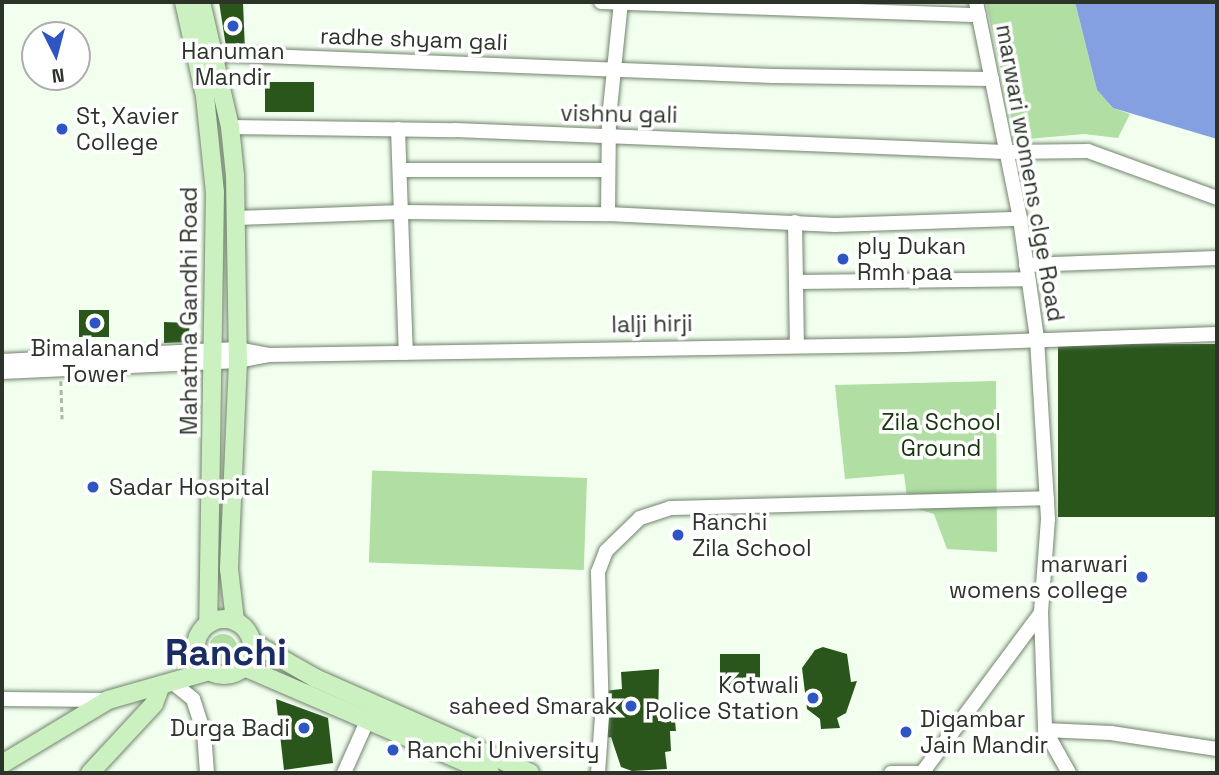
<!DOCTYPE html>
<style>
body{margin:0}
#map{position:relative;width:1219px;height:775px;overflow:hidden;background:#f2ffef;font-family:"Space Grotesk",sans-serif}
div>[style]{position:absolute}
[style*='--x']{left:calc(var(--x)*1px);top:calc(var(--y)*1px);width:calc(var(--w)*1px);rotate:calc(var(--a)*1deg)}
.green>*{inset:0;background:#b0dea3;transform-origin:0 0}
.round{border-radius:50%}
.water>*{inset:0;background:#84a0e1}
.building>*{inset:0;background:#2a561c;transform-origin:0 0}
.path>*{height:2.5px;margin-top:-1.25px;transform-origin:0;background:repeating-linear-gradient(90deg,#adb8ab 0 5px,transparent 0 8.5px)}
.roads{filter:drop-shadow(0 0 2px #72846d) drop-shadow(0 0 2px #72846d)}
.minor>*{height:14px;margin:-7px;padding:0 7px;transform-origin:7px;border-radius:7px;background:#fff}
.major>*{height:18px;margin:-9px;padding:0 9px;transform-origin:9px;border-radius:9px;background:#cbf1c1}
.major>.ring{margin:-9px;padding:0;box-sizing:content-box;background:none;border:18px solid #cbf1c1;border-radius:50%}
.dots>*{width:19px;height:19px;translate:-50% -50%;box-sizing:border-box;border:4px solid #fff;border-radius:50%}
span{translate:-50% -50%;white-space:nowrap;text-align:center;line-height:1.15;-webkit-text-stroke:7px #fff;paint-order:stroke}
.street-label{font-size:23px;color:#2c342a}
.poi-label{font-size:23px;color:#2c342a}
.left{translate:0 -50%;text-align:left}
.right{translate:-100% -50%;text-align:right}
.park-label{font-size:23px;color:#16360c}
.town-label{font-size:37px;color:#192d64;font-weight:700}
.frame{position:absolute;inset:0;border:4px solid #2c342a;pointer-events:none}
.north{position:absolute;left:21px;top:21px;width:70px;height:70px;box-sizing:border-box;background:#fff;border:2px solid #abaeaa;border-radius:50%;rotate:174deg;font-size:19px;font-weight:700;line-height:28px;text-align:center;color:#2c342a}
.north::after{content:'';display:block;margin:auto;width:24px;height:32px;background:#2e55c4;clip-path:polygon(50% 0,100% 100%,50% 72%,0 100%)}
</style>
<div id="map">
<div class="green">
<div style="clip-path:polygon(986px 2px,1075px 2px,1097px 90px,1113px 108px,1130px 114px,1118px 138px,1084px 134px,1016px 140px)"></div>
<div style="clip-path:polygon(996px 381px,997px 552px,947px 549px,934px 514px,908px 506px,904px 474px,845px 479px,835px 385px)"></div>
<div style="left:587px;top:478px;width:92px;height:215px;rotate:92deg"></div>
<div class="round" style="left:209px;top:634px;width:28px;height:28px"></div>
</div>
<div class="water">
<div style="clip-path:polygon(1075px 2px,1217px 2px,1217px 139px,1113px 108px,1097px 90px)"></div>
</div>
<div class="building">
<div style="clip-path:polygon(219px 2px,243px 2px,245px 51px,227px 53px)"></div>
<div style="left:265px;top:82px;width:49px;height:30px"></div>
<div style="left:79px;top:310px;width:30px;height:27px"></div>
<div style="clip-path:polygon(164px 322px,190px 323px,188px 342px,164px 343px)"></div>
<div style="left:1217px;top:344px;width:173px;height:159px;rotate:90deg"></div>
<div style="clip-path:polygon(823px 647px,847px 654px,851px 682px,857px 681px,846px 713px,837px 718px,840px 728px,821px 729px,820px 719px,807px 709px,802px 668px,815px 650px)"></div>
<div style="left:760px;top:654px;width:34px;height:40px;rotate:90deg"></div>
<div style="clip-path:polygon(659px 669px,658px 721px,675px 721px,676px 731px,670px 731px,671px 751px,665px 752px,667px 769px,632px 771px,621px 767px,611px 737px,606px 738px,603px 691px,622px 689px,621px 672px)"></div>
<div style="clip-path:polygon(276px 699px,328px 718px,333px 763px,284px 770px)"></div>
</div>
<div class="path">
<div style="--x:61;--y:381;--w:38;--a:88"></div>
</div>
<div class="roads">
<div class="minor">
<div style="--x:601;--y:2;--w:378;--a:2"></div>
<div style="--x:976;--y:2;--w:221;--a:78.5"></div>
<div style="--x:1020;--y:219;--w:121;--a:81.9"></div>
<div style="--x:1037;--y:339;--w:180;--a:86.5"></div>
<div style="--x:1048;--y:519;--w:94;--a:94.3"></div>
<div style="--x:1041;--y:613;--w:117;--a:88"></div>
<div style="--x:1045;--y:730;--w:49;--a:60.8"></div>
<div style="--x:214;--y:54;--w:559;--a:2.25"></div>
<div style="--x:773;--y:76;--w:219;--a:0.8"></div>
<div style="--x:230;--y:127;--w:225;--a:0.8"></div>
<div style="--x:455;--y:130;--w:551;--a:2.29"></div>
<div style="--x:1006;--y:152;--w:82;--a:-0.7"></div>
<div style="--x:1088;--y:151;--w:137;--a:20"></div>
<div style="--x:398;--y:129;--w:224;--a:88"></div>
<div style="--x:400;--y:170;--w:208;--a:0"></div>
<div style="--x:608;--y:214;--w:96;--a:-89.4"></div>
<div style="--x:609;--y:118;--w:117;--a:-84.1"></div>
<div style="--x:237;--y:218;--w:165;--a:-2.1"></div>
<div style="--x:402;--y:212;--w:206;--a:0.6"></div>
<div style="--x:608;--y:214;--w:227;--a:2.8"></div>
<div style="--x:835;--y:225;--w:185;--a:-1.9"></div>
<div style="--x:795;--y:222;--w:122;--a:89.1"></div>
<div style="--x:1026;--y:265;--w:191;--a:-2.1"></div>
<div style="--x:797;--y:282;--w:231;--a:-0.7"></div>
<div style="--x:2;--y:361;--w:236;--a:-2.9"></div>
<div style="--x:238;--y:349;--w:31;--a:11"></div>
<div style="--x:2;--y:372;--w:236;--a:-2.7"></div>
<div style="--x:238;--y:361;--w:31;--a:-11"></div>
<div style="--x:268;--y:355;--w:637;--a:-0.9"></div>
<div style="--x:905;--y:345;--w:312;--a:-2"></div>
<div style="--x:172;--y:682;--w:27;--a:39"></div>
<div style="--x:193;--y:699;--w:35;--a:72"></div>
<div style="--x:204;--y:732;--w:41;--a:85.8"></div>
<div style="--x:2;--y:699;--w:105;--a:0.5"></div>
<div style="--x:1045;--y:730;--w:66;--a:2.6"></div>
<div style="--x:1111;--y:733;--w:107;--a:8.6"></div>
<div style="--x:344;--y:773;--w:59;--a:-66"></div>
<div style="--x:598;--y:773;--w:57;--a:-86"></div>
<div style="--x:602;--y:716;--w:144;--a:-91.6"></div>
<div style="--x:598;--y:572;--w:22;--a:-69"></div>
<div style="--x:606;--y:551;--w:47;--a:-44.1"></div>
<div style="--x:640;--y:518;--w:32;--a:-18"></div>
<div style="--x:670;--y:508;--w:377;--a:-1.5"></div>
<div style="--x:891;--y:773;--w:35;--a:0"></div>
<div style="--x:922;--y:773;--w:199;--a:-53.4"></div>
</div>
<div class="major">
<div style="--x:184;--y:2;--w:96;--a:77.4"></div>
<div style="--x:205;--y:96;--w:97;--a:84.1"></div>
<div style="--x:215;--y:192;--w:432;--a:90.9"></div>
<div style="--x:201;--y:2;--w:128;--a:76.9"></div>
<div style="--x:230;--y:127;--w:48;--a:84.1"></div>
<div style="--x:235;--y:175;--w:186;--a:89.1"></div>
<div style="--x:238;--y:361;--w:208;--a:92.5"></div>
<div style="--x:229;--y:569;--w:52;--a:83.4"></div>
<div class="ring" style="left:196px;top:619px;width:38px;height:38px"></div>
<div style="--x:252;--y:642;--w:73;--a:29.7"></div>
<div style="--x:315;--y:678;--w:235;--a:23.8"></div>
<div style="--x:244;--y:667;--w:268;--a:23.3"></div>
<div style="--x:2;--y:764;--w:124;--a:-31.1"></div>
<div style="--x:108;--y:700;--w:106;--a:-15.9"></div>
<div style="--x:90;--y:773;--w:94;--a:-47.2"></div>
<div style="--x:154;--y:704;--w:20;--a:-70"></div>
</div>
</div>
<div class="dots">
<div style="left:233px;top:26px;background:#2e55c4"></div>
<div style="left:62px;top:129px;background:#2e55c4"></div>
<div style="left:843px;top:259px;background:#2e55c4"></div>
<div style="left:95px;top:323px;background:#2e55c4"></div>
<div style="left:93px;top:487px;background:#2e55c4"></div>
<div style="left:678px;top:535px;background:#2e55c4"></div>
<div style="left:1142px;top:577px;background:#2e55c4"></div>
<div style="left:813px;top:698px;background:#2e55c4"></div>
<div style="left:631px;top:706px;background:#2e55c4"></div>
<div style="left:304px;top:728px;background:#2e55c4"></div>
<div style="left:906px;top:732px;background:#2e55c4"></div>
<div style="left:393px;top:750px;background:#2e55c4"></div>
</div>
<div class="street-label">
<span style="left:414px;top:39px;rotate:2deg">radhe shyam gali</span>
<span style="left:619px;top:114px;rotate:1deg">vishnu gali</span>
<span style="left:1030px;top:173px;rotate:80deg">marwari womens clge Road</span>
<span style="left:189px;top:311px;rotate:-90deg">Mahatma Gandhi Road</span>
<span style="left:652px;top:324px;rotate:-1deg">lalji hirji</span>
</div>
<div class="poi-label">
<span style="left:233px;top:64px">Hanuman<br>Mandir</span>
<span class="left" style="left:76px;top:129px">St, Xavier<br>College</span>
<span class="left" style="left:857px;top:259px">ply Dukan<br>Rmh paa</span>
<span style="left:95px;top:361px">Bimalanand<br>Tower</span>
<span class="left" style="left:109px;top:487px">Sadar Hospital</span>
<span class="left" style="left:692px;top:535px">Ranchi<br>Zila School</span>
<span class="right" style="left:1128px;top:577px">marwari<br>womens college</span>
<span class="right" style="left:799px;top:698px">Kotwali<br>Police Station</span>
<span class="right" style="left:617px;top:706px">saheed Smarak</span>
<span class="left" style="left:920px;top:732px">Digambar<br>Jain Mandir</span>
<span class="right" style="left:290px;top:728px">Durga Badi</span>
<span class="left" style="left:407px;top:750px">Ranchi University</span>
</div>
<div class="park-label">
<span style="left:941px;top:435px">Zila School<br>Ground</span>
</div>
<div class="town-label">
<span style="left:226px;top:653px">Ranchi</span>
</div>
<div class="frame"></div>
<div class="north">N</div>
</div>
